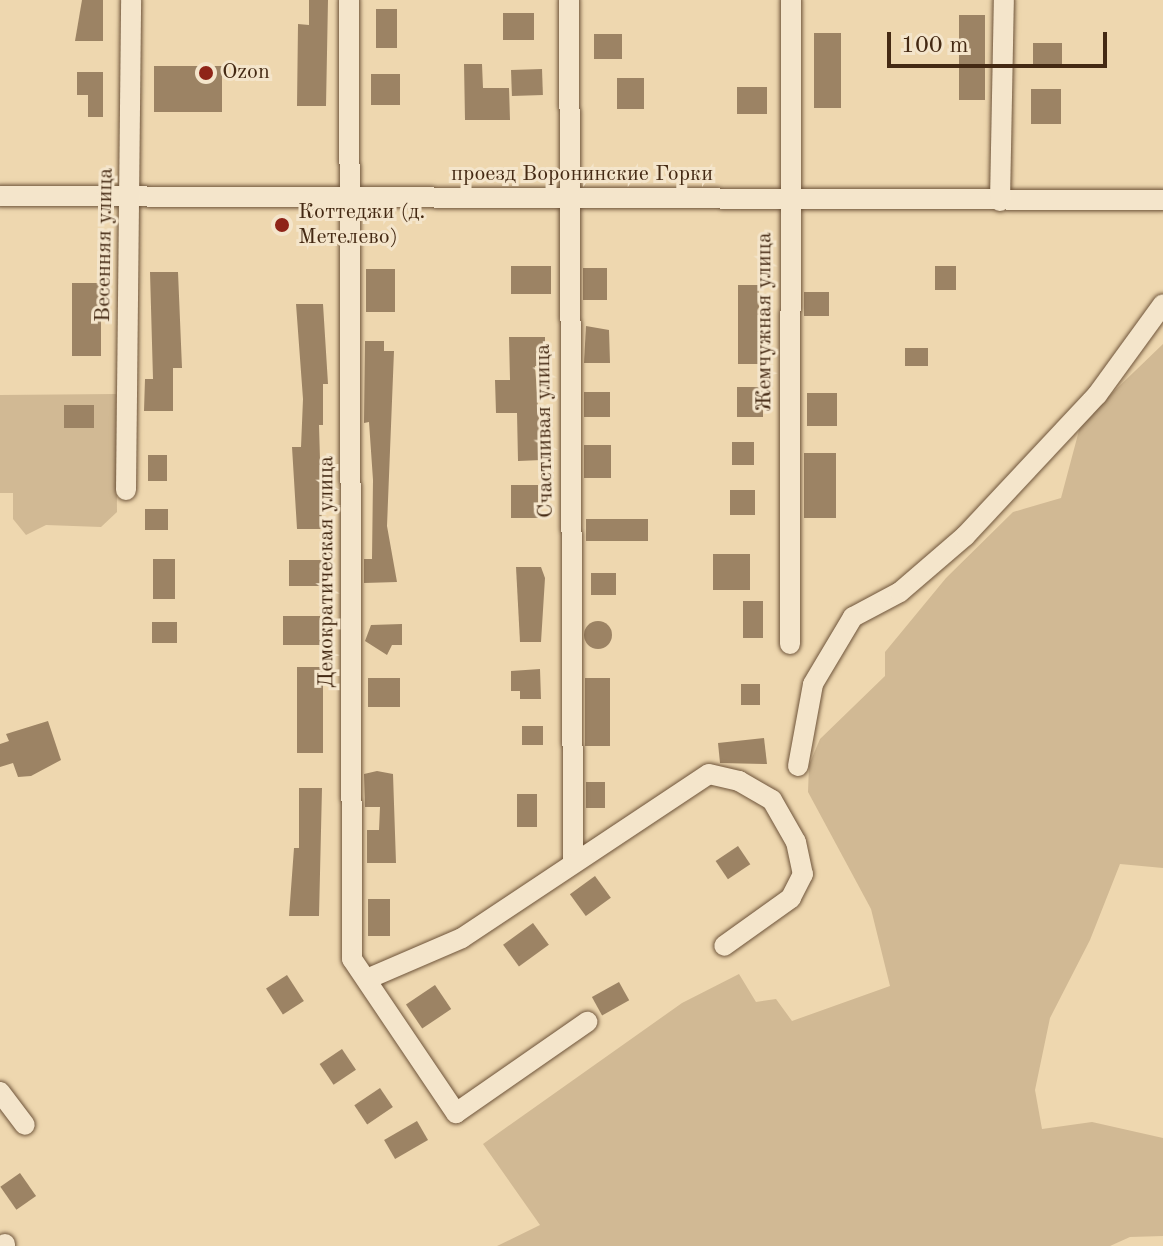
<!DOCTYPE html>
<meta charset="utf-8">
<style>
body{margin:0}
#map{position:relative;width:1163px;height:1246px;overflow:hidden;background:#eed7af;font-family:"Old Standard TT",serif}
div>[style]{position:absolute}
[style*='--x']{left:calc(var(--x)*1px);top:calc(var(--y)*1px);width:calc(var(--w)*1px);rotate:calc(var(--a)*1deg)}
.green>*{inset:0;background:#d1b994}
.building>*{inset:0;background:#9c8364;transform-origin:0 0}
.round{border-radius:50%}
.roads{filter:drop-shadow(0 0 2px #6e543a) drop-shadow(0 0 2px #6e543a)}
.minor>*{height:20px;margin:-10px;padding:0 10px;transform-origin:10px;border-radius:10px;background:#f4e5cb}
.dots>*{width:22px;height:22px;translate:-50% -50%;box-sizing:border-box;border:4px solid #f4e5cb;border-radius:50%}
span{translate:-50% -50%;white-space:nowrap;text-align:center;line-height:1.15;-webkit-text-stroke:6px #f4e5cb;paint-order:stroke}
.poi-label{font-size:22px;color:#442913}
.left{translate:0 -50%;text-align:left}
.street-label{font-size:22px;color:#442913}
.scale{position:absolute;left:887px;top:32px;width:220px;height:36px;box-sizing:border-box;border:4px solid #442913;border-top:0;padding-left:10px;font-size:24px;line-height:28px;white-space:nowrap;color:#442913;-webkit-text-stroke:6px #f4e5cb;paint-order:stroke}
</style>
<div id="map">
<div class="green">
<div style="clip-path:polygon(1163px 344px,1163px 868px,1120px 864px,1090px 940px,1050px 1018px,1035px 1090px,1042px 1129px,1092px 1122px,1163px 1138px,1163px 1236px,1130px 1237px,1110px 1246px,497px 1246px,540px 1225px,483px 1144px,682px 1003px,739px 974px,756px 1002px,776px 999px,792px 1021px,890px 986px,871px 909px,808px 792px,809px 765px,820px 739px,885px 676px,885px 652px,946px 578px,1013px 512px,1061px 498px,1081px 423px)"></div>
<div style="clip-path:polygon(116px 394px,117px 512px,101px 527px,46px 525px,26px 535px,13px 519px,13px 493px,0 493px,0 395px)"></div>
</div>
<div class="building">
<div style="clip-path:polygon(82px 0,103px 0,103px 41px,75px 41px)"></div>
<div style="clip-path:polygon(309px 0,328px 0,326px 106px,297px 106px,298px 24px,309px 25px)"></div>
<div style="left:376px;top:9px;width:21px;height:39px"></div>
<div style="left:534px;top:13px;width:27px;height:31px;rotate:90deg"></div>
<div style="left:959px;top:15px;width:26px;height:85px"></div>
<div style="left:814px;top:33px;width:27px;height:75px"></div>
<div style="left:594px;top:34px;width:28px;height:25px"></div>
<div style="left:1033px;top:43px;width:29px;height:23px"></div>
<div style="clip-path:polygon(464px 64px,482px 64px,483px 88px,509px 88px,510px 120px,465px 120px)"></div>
<div style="left:154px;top:66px;width:68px;height:46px"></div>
<div style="left:542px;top:69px;width:26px;height:31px;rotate:88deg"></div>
<div style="clip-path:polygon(77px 72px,103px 72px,103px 117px,88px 117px,88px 95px,77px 95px)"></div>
<div style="left:371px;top:74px;width:29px;height:31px"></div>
<div style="left:617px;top:78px;width:27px;height:31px"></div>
<div style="left:737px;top:87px;width:30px;height:27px"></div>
<div style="left:1031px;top:89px;width:30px;height:35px"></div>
<div style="left:551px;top:266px;width:28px;height:40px;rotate:90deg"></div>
<div style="left:935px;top:266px;width:21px;height:24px"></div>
<div style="left:583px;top:268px;width:24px;height:32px"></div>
<div style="left:366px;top:269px;width:29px;height:43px"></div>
<div style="clip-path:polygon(150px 272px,178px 272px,182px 368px,173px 368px,173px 411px,144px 411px,145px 379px,153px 379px)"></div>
<div style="left:72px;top:283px;width:29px;height:73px"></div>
<div style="left:738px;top:285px;width:21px;height:79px"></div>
<div style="left:804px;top:292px;width:25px;height:24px"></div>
<div style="clip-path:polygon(296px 304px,323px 304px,328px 384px,323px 384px,323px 425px,319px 425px,322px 529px,297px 529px,292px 447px,301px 447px,303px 399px)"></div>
<div style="clip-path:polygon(586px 326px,609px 330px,610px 363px,584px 363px)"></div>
<div style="clip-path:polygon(509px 337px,545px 337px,545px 366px,535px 366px,542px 460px,518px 461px,517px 413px,496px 413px,495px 380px,510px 380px)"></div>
<div style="clip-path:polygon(365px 341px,384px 341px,384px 351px,394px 351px,387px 526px,397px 582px,364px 583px,364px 559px,372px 559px,373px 480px,369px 422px,364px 423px)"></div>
<div style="left:905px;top:348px;width:23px;height:18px"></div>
<div style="left:737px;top:387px;width:26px;height:30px"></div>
<div style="left:584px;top:392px;width:26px;height:25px"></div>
<div style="left:807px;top:393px;width:30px;height:33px"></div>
<div style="left:64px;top:405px;width:30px;height:23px"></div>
<div style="left:732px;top:442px;width:22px;height:23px"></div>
<div style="left:584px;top:445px;width:27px;height:33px"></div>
<div style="left:804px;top:453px;width:32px;height:65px"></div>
<div style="left:148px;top:455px;width:19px;height:26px"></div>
<div style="left:511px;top:485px;width:27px;height:33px"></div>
<div style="left:730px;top:490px;width:25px;height:25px"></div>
<div style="left:145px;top:509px;width:23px;height:21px"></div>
<div style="left:586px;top:519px;width:62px;height:22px"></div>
<div style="left:713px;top:554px;width:37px;height:36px"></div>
<div style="left:153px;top:559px;width:22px;height:40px"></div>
<div style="left:289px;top:560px;width:33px;height:26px"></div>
<div style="clip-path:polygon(516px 567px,541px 567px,545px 578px,541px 642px,520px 642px)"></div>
<div style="left:591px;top:573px;width:25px;height:22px"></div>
<div style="left:743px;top:601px;width:20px;height:37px"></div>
<div style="left:283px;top:616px;width:37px;height:29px"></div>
<div class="round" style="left:584px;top:621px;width:28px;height:28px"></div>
<div style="left:152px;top:622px;width:25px;height:21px"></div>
<div style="clip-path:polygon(402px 624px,402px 645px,392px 645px,387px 655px,365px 641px,371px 625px)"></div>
<div style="left:297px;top:667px;width:26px;height:86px"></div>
<div style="clip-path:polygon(540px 669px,541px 699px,520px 699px,520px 691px,511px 691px,511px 671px)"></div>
<div style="left:368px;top:678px;width:32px;height:29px"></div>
<div style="left:585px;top:678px;width:25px;height:68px"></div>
<div style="left:741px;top:684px;width:19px;height:21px"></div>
<div style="clip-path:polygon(48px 721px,61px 760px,31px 776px,18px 777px,13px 763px,0 767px,0 744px,9px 741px,6px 734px)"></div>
<div style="left:522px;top:726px;width:21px;height:19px"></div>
<div style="clip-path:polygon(764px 738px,767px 764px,720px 763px,718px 743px)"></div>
<div style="clip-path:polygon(377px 771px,393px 774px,396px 863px,367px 863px,367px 830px,379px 830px,380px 807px,365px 807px,364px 774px)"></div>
<div style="left:586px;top:782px;width:19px;height:26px"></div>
<div style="clip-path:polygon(299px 788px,322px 788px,319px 916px,289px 916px,294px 848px,299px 848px)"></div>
<div style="left:517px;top:794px;width:20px;height:33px"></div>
<div style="left:738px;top:846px;width:22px;height:27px;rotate:56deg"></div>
<div style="left:595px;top:876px;width:27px;height:31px;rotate:54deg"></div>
<div style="left:368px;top:899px;width:22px;height:37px"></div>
<div style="left:533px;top:923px;width:27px;height:37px;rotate:54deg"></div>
<div style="left:287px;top:975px;width:31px;height:25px;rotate:57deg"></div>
<div style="left:619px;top:982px;width:21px;height:31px;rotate:61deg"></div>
<div style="left:435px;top:985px;width:29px;height:35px;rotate:56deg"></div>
<div style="left:342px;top:1049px;width:25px;height:27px;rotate:56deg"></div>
<div style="left:380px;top:1088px;width:23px;height:31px;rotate:56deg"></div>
<div style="left:417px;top:1121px;width:22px;height:38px;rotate:60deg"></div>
<div style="left:20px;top:1173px;width:28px;height:24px;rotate:55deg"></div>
</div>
<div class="roads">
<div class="minor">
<div style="--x:349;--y:0;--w:959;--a:89.82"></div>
<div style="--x:352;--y:959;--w:186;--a:56"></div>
<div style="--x:456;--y:1113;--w:160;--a:-34.8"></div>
<div style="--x:569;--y:0;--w:862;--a:89.73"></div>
<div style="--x:0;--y:196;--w:1163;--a:0.2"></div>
<div style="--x:1000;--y:201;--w:201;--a:-88.9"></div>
<div style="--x:126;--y:490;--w:490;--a:-89.4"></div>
<div style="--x:790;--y:644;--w:644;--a:-89.91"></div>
<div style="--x:798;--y:766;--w:83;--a:-79.6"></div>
<div style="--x:813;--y:684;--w:78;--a:-59.2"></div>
<div style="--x:853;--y:617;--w:53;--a:-28"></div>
<div style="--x:900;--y:592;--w:86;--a:-40.7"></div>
<div style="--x:965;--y:536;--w:193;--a:-46.9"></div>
<div style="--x:1097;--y:395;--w:112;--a:-54"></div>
<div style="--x:367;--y:979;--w:103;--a:-23.3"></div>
<div style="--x:462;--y:938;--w:296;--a:-33.6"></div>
<div style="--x:709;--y:774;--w:31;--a:13"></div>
<div style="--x:739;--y:781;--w:38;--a:30"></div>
<div style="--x:772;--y:800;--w:48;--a:60.3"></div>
<div style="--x:796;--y:842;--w:33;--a:78"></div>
<div style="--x:803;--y:874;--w:27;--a:117"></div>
<div style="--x:791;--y:898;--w:82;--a:144.4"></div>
<div style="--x:0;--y:1092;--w:41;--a:52.9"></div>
<div style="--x:5;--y:1244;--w:2;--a:90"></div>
</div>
</div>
<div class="dots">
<div style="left:206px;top:73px;background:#8f2418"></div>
<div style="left:282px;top:225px;background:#8f2418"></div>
</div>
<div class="poi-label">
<span class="left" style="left:222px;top:73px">Ozon</span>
<span class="left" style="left:298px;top:225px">Коттеджи (д.<br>Метелево)</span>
</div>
<div class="street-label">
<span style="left:582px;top:175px">проезд Воронинские Горки</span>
<span style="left:105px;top:245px;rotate:-89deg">Весенняя улица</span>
<span style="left:765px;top:322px;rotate:-90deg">Жемчужная улица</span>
<span style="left:545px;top:431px;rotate:-91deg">Счастливая улица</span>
<span style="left:327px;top:572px;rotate:-90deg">Демократическая улица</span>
</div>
<div class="scale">100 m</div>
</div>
